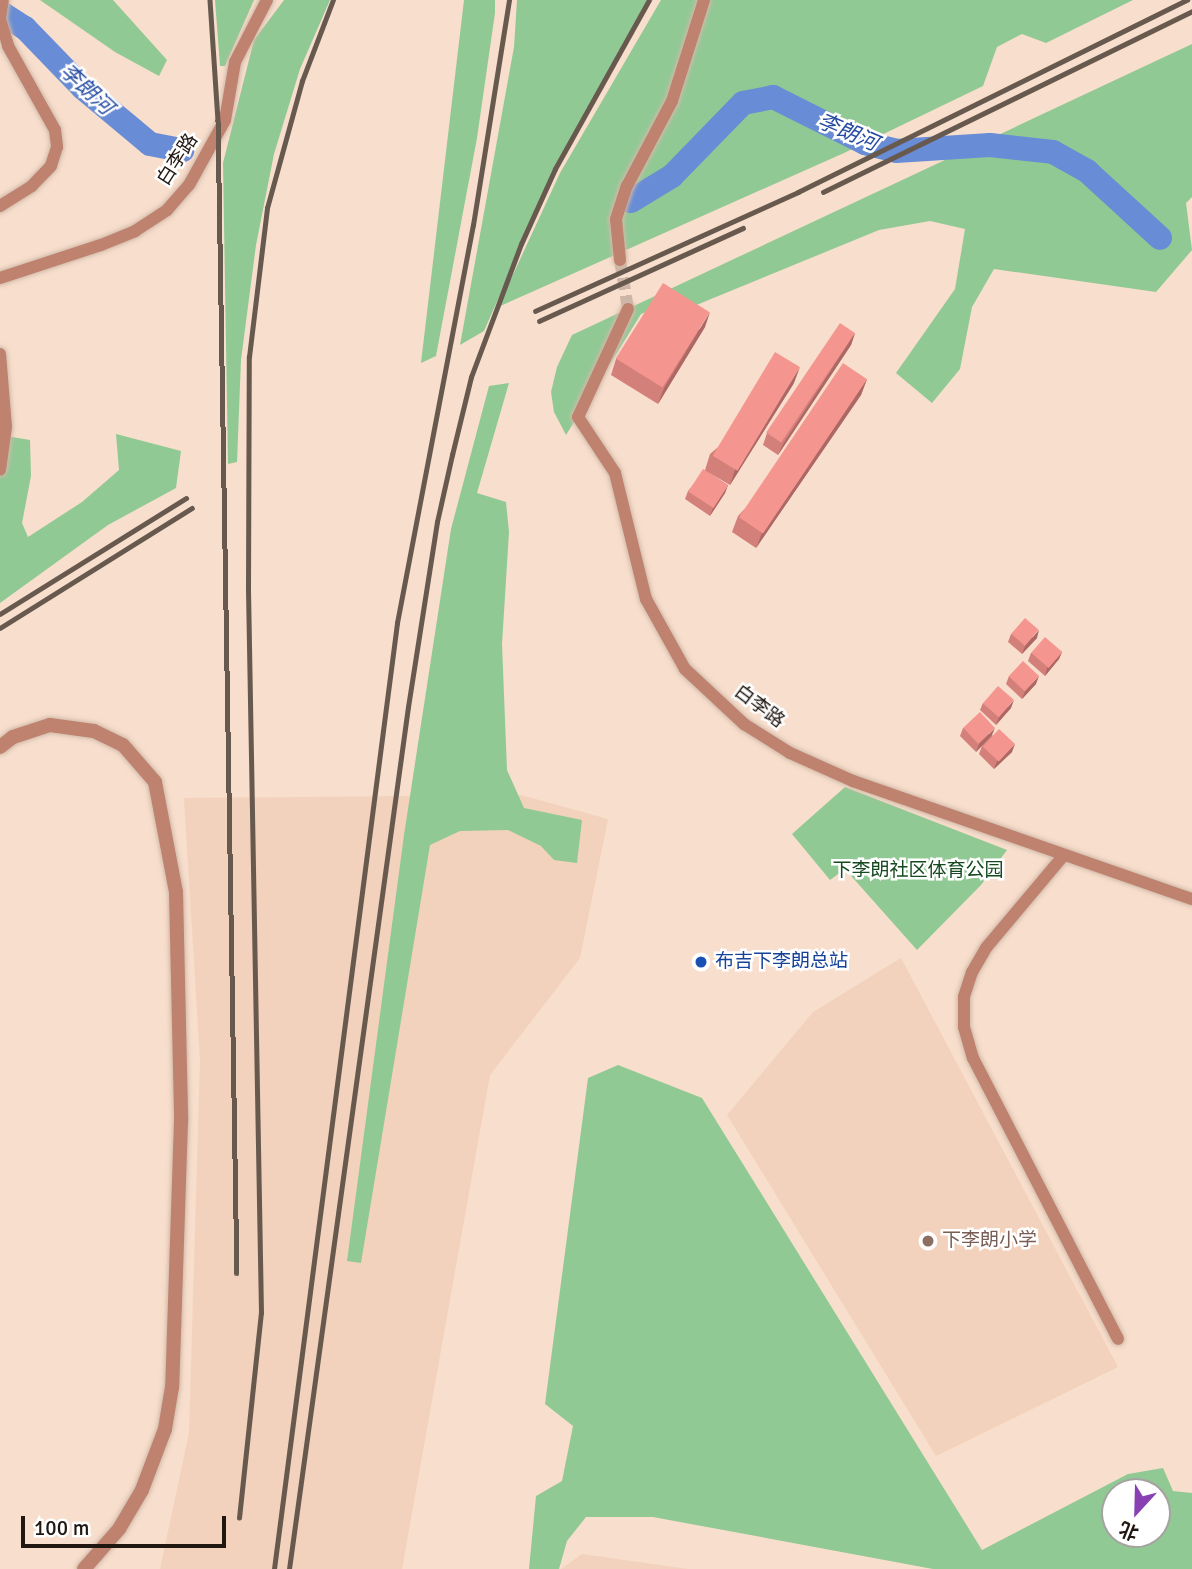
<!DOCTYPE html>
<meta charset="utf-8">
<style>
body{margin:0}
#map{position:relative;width:1192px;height:1569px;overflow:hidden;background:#f8decc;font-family:Signika,"Noto Sans SC",sans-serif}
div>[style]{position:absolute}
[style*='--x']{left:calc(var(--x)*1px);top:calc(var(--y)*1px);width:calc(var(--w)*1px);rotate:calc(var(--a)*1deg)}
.built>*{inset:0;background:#f2d2bc}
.green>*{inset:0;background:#91c995}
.river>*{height:24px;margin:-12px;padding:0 12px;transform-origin:12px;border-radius:12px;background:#688cd5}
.minor-tunnel>*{height:12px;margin-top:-6px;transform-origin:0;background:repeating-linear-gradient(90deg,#cdb6a7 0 12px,transparent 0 18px)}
.roads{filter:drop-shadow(0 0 2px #d1baaa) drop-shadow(0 0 2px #d1baaa)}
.minor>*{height:12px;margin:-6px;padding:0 6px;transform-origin:6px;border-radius:6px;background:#be826f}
.tertiary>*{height:14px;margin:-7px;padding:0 7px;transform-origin:7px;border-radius:7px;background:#be826f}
.rail>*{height:4.5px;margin:-2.25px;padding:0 2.25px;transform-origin:2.25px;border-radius:2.25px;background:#68594f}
.wall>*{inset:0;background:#d3807b}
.shaded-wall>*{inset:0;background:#ac6864}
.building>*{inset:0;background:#f5958f;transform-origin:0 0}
.dots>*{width:19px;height:19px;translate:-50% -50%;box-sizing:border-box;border:4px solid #fff;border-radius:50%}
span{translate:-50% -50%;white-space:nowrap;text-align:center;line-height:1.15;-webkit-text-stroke:5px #fff;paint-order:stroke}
.street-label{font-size:19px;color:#201711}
.park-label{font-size:19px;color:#16491e}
.transit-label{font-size:19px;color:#164399}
.left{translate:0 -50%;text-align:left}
.education-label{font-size:19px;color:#785e54}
.water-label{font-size:21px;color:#254ca2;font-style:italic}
.north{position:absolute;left:1101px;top:1478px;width:70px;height:70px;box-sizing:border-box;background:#fff;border:2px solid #a6a2a0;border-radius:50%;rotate:202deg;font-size:19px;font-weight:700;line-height:28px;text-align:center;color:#201711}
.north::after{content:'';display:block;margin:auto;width:24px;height:32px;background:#8840b3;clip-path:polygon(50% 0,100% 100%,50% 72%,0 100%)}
.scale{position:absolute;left:21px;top:1516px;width:205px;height:32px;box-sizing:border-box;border:4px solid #201711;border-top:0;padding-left:9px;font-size:21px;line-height:24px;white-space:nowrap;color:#201711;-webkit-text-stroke:5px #fff;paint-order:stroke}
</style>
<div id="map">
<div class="built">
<div style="clip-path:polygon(521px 795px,608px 819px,580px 958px,490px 1075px,402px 1569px,160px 1569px,189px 1433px,200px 1061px,184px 798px)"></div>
<div style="clip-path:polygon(901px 958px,1118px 1367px,936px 1456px,727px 1115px,813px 1012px)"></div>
<div style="clip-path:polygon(582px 1554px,688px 1569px,561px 1569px)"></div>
</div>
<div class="green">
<div style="clip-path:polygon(40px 0,113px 0,167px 60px,159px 76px,115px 52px)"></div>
<div style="clip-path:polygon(215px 0,254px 0,225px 66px,220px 66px)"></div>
<div style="clip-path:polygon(284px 0,330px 0,300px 69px,274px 154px,256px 245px,241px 360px,237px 462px,228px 464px,223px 163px,254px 40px)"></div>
<div style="clip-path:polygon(464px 0,495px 0,495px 13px,477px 138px,436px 356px,421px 363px)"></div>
<div style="clip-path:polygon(517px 0,650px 0,552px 177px,484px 331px,460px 345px,514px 47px)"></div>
<div style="clip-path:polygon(661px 0,1133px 0,1046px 43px,1022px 34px,997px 47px,983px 86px,844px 153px,498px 307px,560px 173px)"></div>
<div style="clip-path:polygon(1192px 44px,1192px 197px,1186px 203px,1192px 250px,1156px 292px,994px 269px,972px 307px,960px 369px,932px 403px,896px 373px,955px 289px,965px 229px,930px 221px,879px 230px,672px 315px,658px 307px,641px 314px,566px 435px,554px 412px,551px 392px,557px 367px,572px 335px)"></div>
<div style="clip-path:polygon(509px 383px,477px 493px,506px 502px,509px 532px,502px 644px,507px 770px,524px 808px,582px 820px,577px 863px,554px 860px,541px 846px,508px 830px,460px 831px,430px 845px,361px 1263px,347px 1261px,404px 835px,451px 529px,489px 386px)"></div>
<div style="clip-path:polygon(116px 434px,181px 451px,176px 488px,108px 525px,0 603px,0 435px,30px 440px,31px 476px,22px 523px,28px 537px,82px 502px,119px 470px)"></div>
<div style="clip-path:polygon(845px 787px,1007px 850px,981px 885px,917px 950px,845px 869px,830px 880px,792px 834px)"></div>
<div style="clip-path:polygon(evenodd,618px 1065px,702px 1098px,982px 1550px,1128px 1474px,1163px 1468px,1173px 1491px,1192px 1493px,1192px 1569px,933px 1569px,653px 1517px,586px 1517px,567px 1541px,559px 1569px,529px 1569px,536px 1496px,562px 1481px,573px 1426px,545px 1404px,588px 1078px,618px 1065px,1115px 1492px,1157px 1492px,1157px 1534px,1115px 1534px,1115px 1492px)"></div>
</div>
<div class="river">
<div style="--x:0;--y:12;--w:30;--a:33"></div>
<div style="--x:25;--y:28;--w:83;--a:46"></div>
<div style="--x:83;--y:88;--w:87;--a:39.9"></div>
<div style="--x:150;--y:144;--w:33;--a:11"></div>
<div style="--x:631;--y:201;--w:48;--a:-31.4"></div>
<div style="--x:672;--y:176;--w:102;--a:-45.8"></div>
<div style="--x:743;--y:103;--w:31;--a:-11"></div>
<div style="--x:773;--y:97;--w:103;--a:26.6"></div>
<div style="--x:865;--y:143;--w:32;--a:14"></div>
<div style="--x:896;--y:151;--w:94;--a:-3.7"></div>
<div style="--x:990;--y:145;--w:63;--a:6.3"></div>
<div style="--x:1053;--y:152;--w:39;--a:29"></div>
<div style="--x:1087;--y:171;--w:99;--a:42.5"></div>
</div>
<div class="minor-tunnel">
<div style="--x:620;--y:260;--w:50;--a:80.7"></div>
</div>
<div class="roads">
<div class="minor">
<div style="--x:0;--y:18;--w:18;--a:-81"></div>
<div style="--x:0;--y:19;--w:28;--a:73"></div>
<div style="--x:8;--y:46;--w:96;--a:60.8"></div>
<div style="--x:55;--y:130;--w:17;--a:83"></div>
<div style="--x:57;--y:147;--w:20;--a:108"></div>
<div style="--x:51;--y:166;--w:28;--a:134"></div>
<div style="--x:32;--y:186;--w:38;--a:148"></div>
<div style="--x:620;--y:260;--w:41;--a:-95.6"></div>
<div style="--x:616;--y:219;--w:35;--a:-72"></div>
<div style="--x:627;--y:186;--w:96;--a:-62.1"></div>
<div style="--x:672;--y:101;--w:106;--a:-72.4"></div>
<div style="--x:0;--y:278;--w:106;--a:-18.1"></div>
<div style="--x:101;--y:245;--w:37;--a:-22"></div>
<div style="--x:135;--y:231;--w:38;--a:-33"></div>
<div style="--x:167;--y:210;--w:33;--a:-49"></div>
<div style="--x:189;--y:185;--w:74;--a:-61"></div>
<div style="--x:225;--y:120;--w:59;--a:-80.2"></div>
<div style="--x:235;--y:62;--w:70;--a:-62.7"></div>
<div style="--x:628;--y:309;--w:119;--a:114.8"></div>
<div style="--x:578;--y:417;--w:67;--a:56.5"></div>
<div style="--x:615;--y:473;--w:130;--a:76.2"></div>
<div style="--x:646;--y:599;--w:80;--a:60.9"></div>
<div style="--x:685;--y:669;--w:81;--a:43"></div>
<div style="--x:744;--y:724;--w:54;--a:32.2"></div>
<div style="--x:790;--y:753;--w:69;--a:24"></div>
<div style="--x:853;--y:781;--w:359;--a:19.2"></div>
<div style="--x:0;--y:354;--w:73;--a:85.3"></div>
<div style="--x:6;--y:427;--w:43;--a:97.9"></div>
<div style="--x:1064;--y:855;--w:121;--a:130"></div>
<div style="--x:986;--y:948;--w:28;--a:120"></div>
<div style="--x:972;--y:972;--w:26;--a:108"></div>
<div style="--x:964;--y:997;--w:30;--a:90"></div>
<div style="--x:964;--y:1027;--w:32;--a:74"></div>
<div style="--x:973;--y:1058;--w:316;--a:62.7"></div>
</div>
<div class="tertiary">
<div style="--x:0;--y:747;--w:16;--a:-38"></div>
<div style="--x:13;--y:737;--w:39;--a:-18"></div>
<div style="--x:50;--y:725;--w:44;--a:7.8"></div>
<div style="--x:94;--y:731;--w:32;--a:26"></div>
<div style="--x:123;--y:745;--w:49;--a:49.1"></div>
<div style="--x:155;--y:782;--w:112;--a:79.2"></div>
<div style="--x:176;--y:892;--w:229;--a:88.7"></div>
<div style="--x:181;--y:1121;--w:266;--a:91.9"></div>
<div style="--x:172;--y:1387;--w:43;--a:99.5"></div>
<div style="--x:165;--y:1429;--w:65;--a:110.7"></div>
<div style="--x:142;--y:1490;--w:45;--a:120.5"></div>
<div style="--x:119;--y:1529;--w:53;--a:131.2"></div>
</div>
</div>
<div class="rail">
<div style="--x:210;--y:0;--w:121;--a:86.2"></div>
<div style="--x:218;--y:121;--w:1152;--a:89.06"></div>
<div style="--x:823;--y:192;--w:411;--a:-26.1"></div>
<div style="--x:535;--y:311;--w:289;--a:-24.3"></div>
<div style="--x:798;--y:192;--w:434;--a:-26.3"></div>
<div style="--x:539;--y:321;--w:224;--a:-24.5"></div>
<div style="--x:0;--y:614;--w:219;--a:-31.9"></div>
<div style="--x:0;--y:628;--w:226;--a:-32"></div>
<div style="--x:239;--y:1518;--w:206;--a:-83.9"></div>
<div style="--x:261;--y:1313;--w:725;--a:-91.03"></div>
<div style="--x:248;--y:588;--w:231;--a:-89.8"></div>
<div style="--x:249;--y:357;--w:150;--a:-83.1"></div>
<div style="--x:267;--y:208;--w:132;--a:-74.6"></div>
<div style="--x:302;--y:81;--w:87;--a:-69.1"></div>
<div style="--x:274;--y:1569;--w:954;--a:-82.59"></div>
<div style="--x:397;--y:623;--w:405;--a:-79.2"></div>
<div style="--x:473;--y:225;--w:228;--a:-80.9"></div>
<div style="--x:289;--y:1569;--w:870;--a:-82.14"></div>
<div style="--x:408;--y:707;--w:187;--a:-81.1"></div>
<div style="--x:437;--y:522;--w:69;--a:-77.4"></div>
<div style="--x:452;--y:455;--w:80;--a:-76.3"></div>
<div style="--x:471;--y:377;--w:142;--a:-69.4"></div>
<div style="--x:521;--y:244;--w:82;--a:-65.6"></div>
<div style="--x:555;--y:169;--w:193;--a:-60.9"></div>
</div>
<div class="wall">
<div style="clip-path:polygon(705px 327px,658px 404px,611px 375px,616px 359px)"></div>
<div style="clip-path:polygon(855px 333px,851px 345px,778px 455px,763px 445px,767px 433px)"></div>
<div style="clip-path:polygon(867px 379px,861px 395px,756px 548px,732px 532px,738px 516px)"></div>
<div style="clip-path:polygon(794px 383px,730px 485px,706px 471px,728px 485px,725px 493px,710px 516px,685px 499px,688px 491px,705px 470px,710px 454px)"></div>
<div style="clip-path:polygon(1011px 634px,1037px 638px,1022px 654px,1008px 642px)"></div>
<div style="clip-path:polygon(1062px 652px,1059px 659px,1045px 676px,1028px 661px,1031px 653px)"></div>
<div style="clip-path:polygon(1009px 676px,1036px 684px,1022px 699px,1006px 684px)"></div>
<div style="clip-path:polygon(983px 703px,1011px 708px,996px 725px,980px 710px)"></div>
<div style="clip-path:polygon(963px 728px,992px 735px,1012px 752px,994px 769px,979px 754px,982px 746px,976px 752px,960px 736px)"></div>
</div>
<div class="shaded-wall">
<div style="clip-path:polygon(710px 312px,705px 327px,658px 404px,664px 388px)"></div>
<div style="clip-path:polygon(855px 333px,851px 345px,778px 455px,783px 444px)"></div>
<div style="clip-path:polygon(800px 367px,794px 383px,730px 485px,735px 470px)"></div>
<div style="clip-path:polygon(867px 379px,861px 395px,756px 548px,762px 533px)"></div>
<div style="clip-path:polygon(728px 485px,725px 493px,710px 516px,713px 508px)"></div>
<div style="clip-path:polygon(1039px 630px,1037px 638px,1022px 654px,1025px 646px)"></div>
<div style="clip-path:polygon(1062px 652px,1059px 659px,1045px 676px,1047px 668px)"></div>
<div style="clip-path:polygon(1039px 676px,1036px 684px,1022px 699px,1025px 691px)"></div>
<div style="clip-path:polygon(1014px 700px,1011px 708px,996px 725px,999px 717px)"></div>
<div style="clip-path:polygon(995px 728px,992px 735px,976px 752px,979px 744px)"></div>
<div style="clip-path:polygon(1015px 744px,1012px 752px,994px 769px,997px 761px)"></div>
</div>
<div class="building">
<div style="left:663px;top:283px;width:55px;height:89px;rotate:32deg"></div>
<div style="left:840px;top:323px;width:18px;height:132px;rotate:34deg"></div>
<div style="left:775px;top:352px;width:29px;height:121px;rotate:31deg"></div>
<div style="left:843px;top:363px;width:29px;height:186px;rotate:34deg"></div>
<div style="left:703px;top:469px;width:30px;height:27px;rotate:33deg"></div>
<div style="left:1025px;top:618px;width:18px;height:21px;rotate:41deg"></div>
<div style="left:1045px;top:637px;width:23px;height:21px;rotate:41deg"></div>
<div style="left:1023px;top:661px;width:22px;height:21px;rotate:43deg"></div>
<div style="left:998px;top:686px;width:21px;height:23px;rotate:41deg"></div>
<div style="left:980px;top:712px;width:22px;height:23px;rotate:47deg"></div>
<div style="left:999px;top:729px;width:22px;height:24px;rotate:43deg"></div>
</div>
<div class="dots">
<div style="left:701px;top:962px;background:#1a4fb4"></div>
<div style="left:928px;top:1241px;background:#8d6e63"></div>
</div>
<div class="street-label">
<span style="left:178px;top:160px;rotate:-57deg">白李路</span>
<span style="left:759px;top:707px;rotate:37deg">白李路</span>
</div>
<div class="park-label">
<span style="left:918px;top:871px">下李朗社区体育公园</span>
</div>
<div class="transit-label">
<span class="left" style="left:715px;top:962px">布吉下李朗总站</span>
</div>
<div class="education-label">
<span class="left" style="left:942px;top:1241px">下李朗小学</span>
</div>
<div class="water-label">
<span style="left:87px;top:89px;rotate:43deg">李朗河</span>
<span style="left:848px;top:132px;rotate:23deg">李朗河</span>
</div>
<div class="north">北</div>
<div class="scale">100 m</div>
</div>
